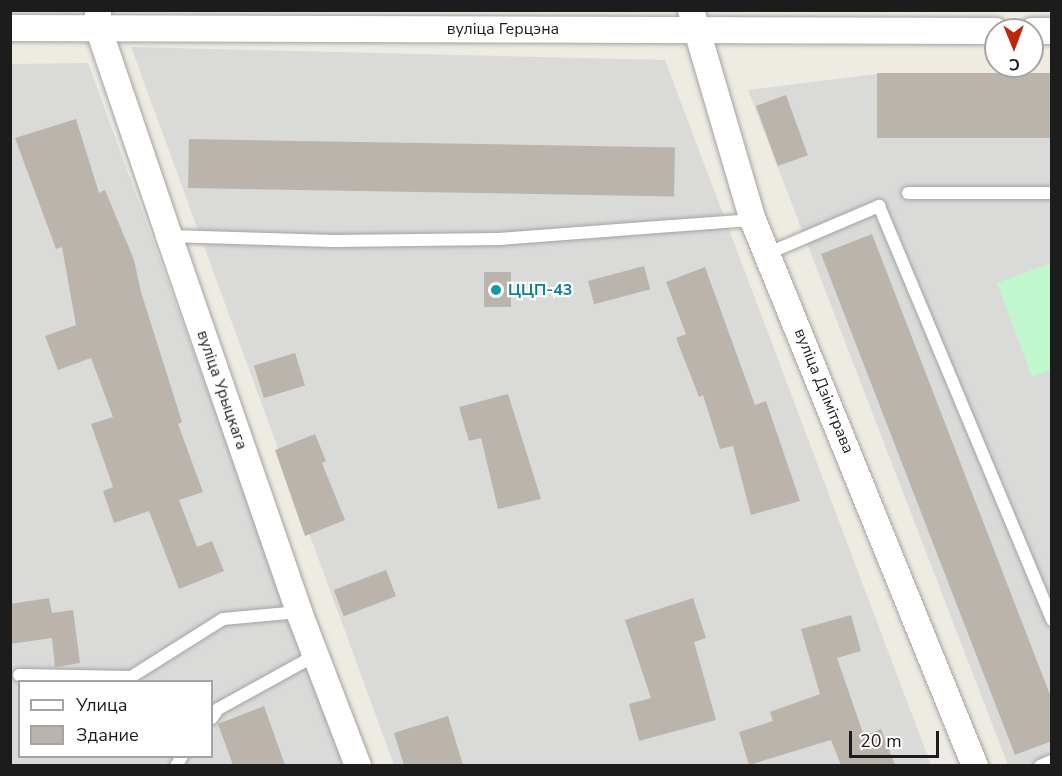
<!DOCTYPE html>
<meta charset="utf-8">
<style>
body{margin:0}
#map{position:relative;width:1062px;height:776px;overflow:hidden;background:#edebe2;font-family:"Nunito Sans",sans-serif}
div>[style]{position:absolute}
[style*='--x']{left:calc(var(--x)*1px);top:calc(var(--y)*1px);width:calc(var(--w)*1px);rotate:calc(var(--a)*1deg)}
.residential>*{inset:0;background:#dadad9}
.park>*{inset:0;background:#c0f7cd}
.building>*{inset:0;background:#bab4ac;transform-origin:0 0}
.roads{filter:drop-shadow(0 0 2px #a3a3a3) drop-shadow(0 0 2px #a3a3a3)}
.lane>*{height:12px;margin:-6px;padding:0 6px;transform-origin:6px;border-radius:6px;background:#fff}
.street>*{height:26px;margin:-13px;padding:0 13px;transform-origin:13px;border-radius:13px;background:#fff}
.dots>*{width:16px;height:16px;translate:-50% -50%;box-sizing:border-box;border:3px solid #fff;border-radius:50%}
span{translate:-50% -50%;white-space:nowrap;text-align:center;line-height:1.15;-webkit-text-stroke:4.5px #fff;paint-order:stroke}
.street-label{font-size:16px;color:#1c1c1c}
.culture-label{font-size:16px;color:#0d838f;font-weight:700}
.left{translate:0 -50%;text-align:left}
.frame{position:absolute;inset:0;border:12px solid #1c1c1c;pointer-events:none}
.legend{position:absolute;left:18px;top:680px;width:195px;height:78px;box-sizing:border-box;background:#fff;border:2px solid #a4a4a4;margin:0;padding:8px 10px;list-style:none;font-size:18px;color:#1c1c1c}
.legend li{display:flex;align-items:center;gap:12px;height:30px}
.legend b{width:30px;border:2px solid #a4a4a4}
.north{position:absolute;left:984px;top:18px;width:60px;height:60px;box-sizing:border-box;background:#fff;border:2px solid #a4a4a4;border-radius:50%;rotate:179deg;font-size:16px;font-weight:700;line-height:24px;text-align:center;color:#1c1c1c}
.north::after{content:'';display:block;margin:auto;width:21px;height:27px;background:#c12408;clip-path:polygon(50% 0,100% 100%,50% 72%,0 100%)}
.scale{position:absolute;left:849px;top:731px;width:90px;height:27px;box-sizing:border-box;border:3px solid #1c1c1c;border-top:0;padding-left:8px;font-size:18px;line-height:21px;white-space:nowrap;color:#1c1c1c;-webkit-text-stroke:4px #fff;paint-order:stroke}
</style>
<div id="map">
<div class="residential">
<div style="clip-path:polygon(131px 47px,665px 60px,931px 765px,394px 765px)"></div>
<div style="clip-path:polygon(evenodd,88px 63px,344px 765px,11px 765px,10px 64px,88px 63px,20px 682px,212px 682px,212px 756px,20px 756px,20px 682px)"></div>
<div style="clip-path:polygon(1051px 73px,1051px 765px,1008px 765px,748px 90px,877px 74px)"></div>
</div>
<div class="park">
<div style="clip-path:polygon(1051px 263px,1051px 370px,1032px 377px,997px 283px)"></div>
</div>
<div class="building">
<div style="left:1052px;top:73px;width:65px;height:175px;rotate:90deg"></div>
<div style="left:786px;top:95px;width:64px;height:32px;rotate:70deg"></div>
<div style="clip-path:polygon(76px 119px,99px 193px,105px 190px,134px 260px,141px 292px,182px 422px,178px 424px,203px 492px,179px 500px,197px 547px,212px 541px,224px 571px,179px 589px,149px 511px,114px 523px,103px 491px,113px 487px,91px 424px,113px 417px,91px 358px,58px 370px,45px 336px,76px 325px,62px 247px,56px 249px,15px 138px)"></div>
<div style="left:189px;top:139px;width:486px;height:49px;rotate:1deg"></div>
<div style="clip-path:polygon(872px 234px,1052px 700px,1052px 741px,1015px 755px,821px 254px)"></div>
<div style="left:644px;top:266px;width:24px;height:58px;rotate:75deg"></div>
<div style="clip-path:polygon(705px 267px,755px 405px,766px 401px,800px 501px,751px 515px,733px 446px,720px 449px,703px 395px,699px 397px,676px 338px,686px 334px,666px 282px)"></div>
<div style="left:484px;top:272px;width:27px;height:35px"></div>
<div style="left:295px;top:353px;width:34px;height:43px;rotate:73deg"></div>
<div style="clip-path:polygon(508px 394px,541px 499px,498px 509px,481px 438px,469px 441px,459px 407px)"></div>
<div style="clip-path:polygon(315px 434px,326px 461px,322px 463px,345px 520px,305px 536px,275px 450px)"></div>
<div style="left:386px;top:570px;width:28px;height:56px;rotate:69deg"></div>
<div style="clip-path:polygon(49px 598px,52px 613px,73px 610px,80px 663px,55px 667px,52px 638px,10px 644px,10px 604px)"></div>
<div style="clip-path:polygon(693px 598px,706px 638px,694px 642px,716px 720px,639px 741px,629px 704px,651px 698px,625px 620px)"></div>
<div style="clip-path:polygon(851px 615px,861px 651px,837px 658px,864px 736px,881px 729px,895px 765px,841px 765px,831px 740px,749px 765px,739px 732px,773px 721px,770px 712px,820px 694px,801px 629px)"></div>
<div style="clip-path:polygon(264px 706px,285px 765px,233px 765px,218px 724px)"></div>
<div style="clip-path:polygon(448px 716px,463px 765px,404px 765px,394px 733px)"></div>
</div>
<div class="roads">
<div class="lane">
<div style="--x:908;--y:193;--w:144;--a:0"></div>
<div style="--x:169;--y:236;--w:165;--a:1.7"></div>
<div style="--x:334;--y:241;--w:165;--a:-0.7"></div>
<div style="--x:499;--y:239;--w:255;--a:-4.3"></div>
<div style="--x:769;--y:253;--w:120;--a:-23.1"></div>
<div style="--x:879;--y:206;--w:449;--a:67.3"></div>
<div style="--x:19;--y:675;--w:112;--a:1"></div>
<div style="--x:131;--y:677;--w:109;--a:-32.2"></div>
<div style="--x:223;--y:619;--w:76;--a:-5.3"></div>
<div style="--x:212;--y:718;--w:11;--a:-56"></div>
<div style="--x:218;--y:709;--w:112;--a:-28.9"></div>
<div style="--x:176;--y:766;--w:12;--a:-59"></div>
<div style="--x:1040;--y:766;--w:13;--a:-23"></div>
</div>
<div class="street">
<div style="--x:691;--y:10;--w:219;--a:73.6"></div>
<div style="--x:753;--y:220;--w:589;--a:67.87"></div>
<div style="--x:98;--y:12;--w:15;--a:90"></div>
<div style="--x:98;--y:27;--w:221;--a:71.2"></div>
<div style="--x:169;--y:236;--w:398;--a:70.9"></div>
<div style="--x:299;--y:612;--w:165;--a:69"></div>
<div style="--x:10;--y:28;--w:986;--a:0.17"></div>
<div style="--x:1032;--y:31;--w:20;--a:0"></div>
</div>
</div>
<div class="dots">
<div style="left:496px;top:290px;background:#0f9aa8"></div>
</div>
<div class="street-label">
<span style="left:503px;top:29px">вуліца Герцэна</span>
<span style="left:222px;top:390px;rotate:71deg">вуліца Урыцкага</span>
<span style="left:824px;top:391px;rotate:68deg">вуліца Дзімітрава</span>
</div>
<div class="culture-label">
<span class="left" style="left:508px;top:290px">ЦЦП-43</span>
</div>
<div class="frame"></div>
<ul class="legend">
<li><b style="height:8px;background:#fff"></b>Улица</li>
<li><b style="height:16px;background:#bab4ac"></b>Здание</li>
</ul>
<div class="north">С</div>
<div class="scale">20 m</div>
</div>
